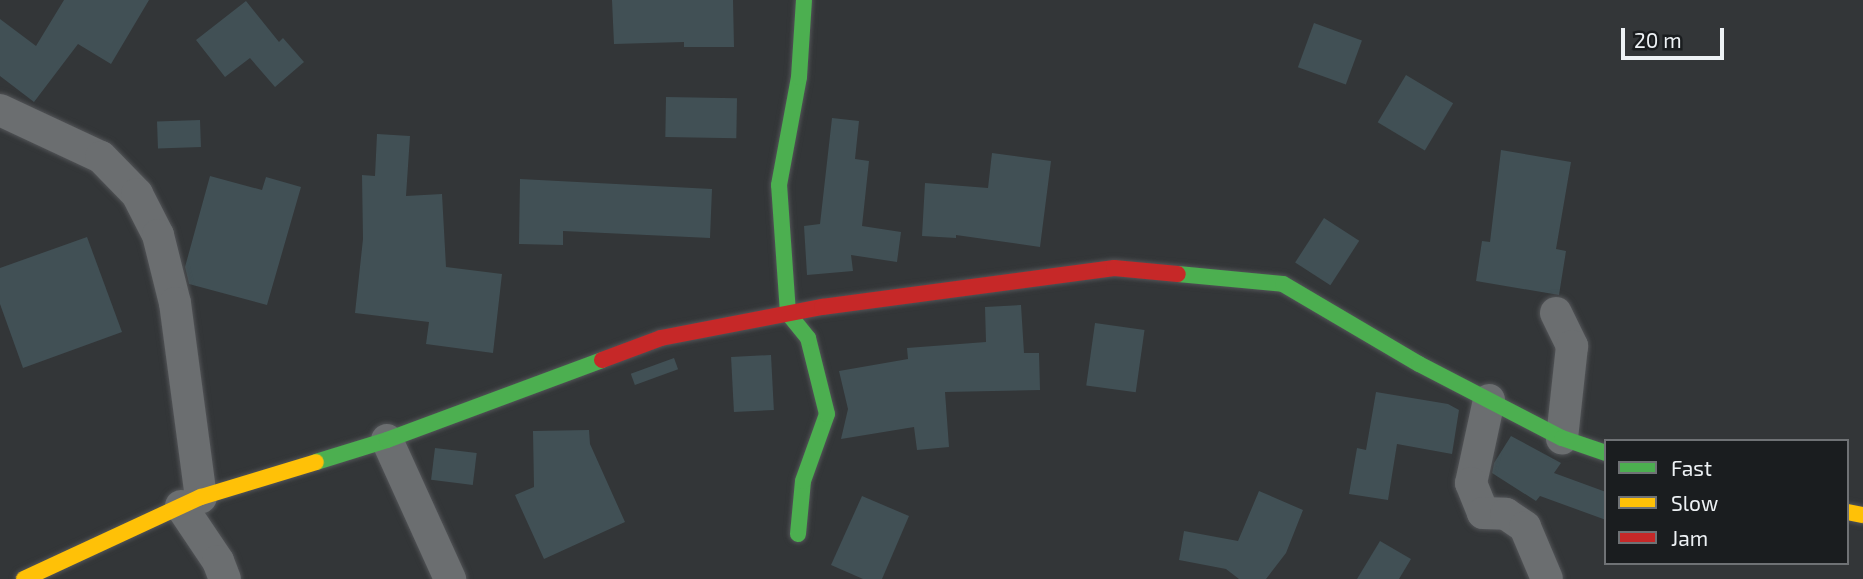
<!DOCTYPE html>
<style>
body{margin:0}
#map{position:relative;width:1863px;height:579px;overflow:hidden;background:#333638;font-family:"Exo 2",sans-serif}
div>[style]{position:absolute}
[style*='--x']{left:calc(var(--x)*1px);top:calc(var(--y)*1px);width:calc(var(--w)*1px);rotate:calc(var(--a)*1deg)}
.building>*{inset:0;background:#415055;transform-origin:0 0}
.roads{filter:drop-shadow(0 0 2px #525457) drop-shadow(0 0 2px #525457)}
.street>*{height:32px;margin:-16px;padding:0 16px;transform-origin:16px;border-radius:16px;background:#6b6e70}
.fast>*{height:16px;margin:-8px;padding:0 8px;transform-origin:8px;border-radius:8px;background:#4caf50}
.slow>*{height:16px;margin:-8px;padding:0 8px;transform-origin:8px;border-radius:8px;background:#ffc107}
.jam>*{height:16px;margin:-8px;padding:0 8px;transform-origin:8px;border-radius:8px;background:#c62828}
span{translate:-50% -50%;white-space:nowrap;text-align:center;line-height:1.15;-webkit-text-stroke:5px #1a1d1f;paint-order:stroke}
.legend{position:absolute;left:1604px;top:439px;width:245px;height:126px;box-sizing:border-box;background:#1a1d1f;border:2px solid #6f7275;margin:0;padding:9px 12px;list-style:none;font-size:21px;color:#eef2f5}
.legend li{display:flex;align-items:center;gap:14px;height:35px}
.legend b{width:35px;border:2px solid #6f7275}
.scale{position:absolute;left:1621px;top:28px;width:103px;height:32px;box-sizing:border-box;border:4px solid #eef2f5;border-top:0;padding-left:9px;font-size:21px;line-height:24px;white-space:nowrap;color:#eef2f5;-webkit-text-stroke:5px #1a1d1f;paint-order:stroke}
</style>
<div id="map">
<div class="building">
<div style="clip-path:polygon(64px 0,149px 0,111px 64px,78px 44px,34px 102px,0 76px,0 19px,36px 46px)"></div>
<div style="clip-path:polygon(612px 0,733px 0,734px 47px,684px 47px,684px 42px,614px 44px)"></div>
<div style="clip-path:polygon(246px 1px,279px 42px,283px 38px,304px 62px,275px 87px,250px 58px,225px 77px,196px 40px)"></div>
<div style="left:1314px;top:23px;width:51px;height:47px;rotate:20deg"></div>
<div style="left:1406px;top:75px;width:55px;height:55px;rotate:31deg"></div>
<div style="left:666px;top:97px;width:71px;height:40px;rotate:1deg"></div>
<div style="clip-path:polygon(832px 118px,859px 121px,855px 159px,869px 161px,862px 226px,901px 232px,897px 262px,851px 255px,853px 271px,807px 275px,804px 226px,820px 224px)"></div>
<div style="left:200px;top:120px;width:27px;height:43px;rotate:88deg"></div>
<div style="clip-path:polygon(377px 134px,410px 136px,406px 196px,442px 194px,446px 267px,502px 274px,493px 353px,426px 344px,429px 322px,355px 313px,363px 239px,362px 175px,375px 176px)"></div>
<div style="clip-path:polygon(1501px 150px,1571px 162px,1556px 249px,1566px 251px,1559px 295px,1476px 281px,1482px 241px,1490px 242px)"></div>
<div style="clip-path:polygon(992px 153px,1051px 161px,1040px 247px,956px 235px,956px 238px,922px 236px,925px 183px,988px 188px)"></div>
<div style="clip-path:polygon(210px 176px,262px 190px,266px 177px,301px 187px,267px 305px,189px 284px,185px 267px)"></div>
<div style="clip-path:polygon(520px 179px,712px 189px,710px 238px,563px 231px,563px 245px,519px 244px)"></div>
<div style="left:1324px;top:218px;width:42px;height:53px;rotate:33deg"></div>
<div style="clip-path:polygon(87px 237px,122px 332px,23px 368px,0 304px,0 268px)"></div>
<div style="clip-path:polygon(1021px 305px,1024px 353px,1039px 353px,1040px 390px,945px 392px,949px 447px,917px 450px,914px 427px,841px 439px,848px 409px,839px 371px,908px 359px,907px 348px,986px 342px,985px 307px)"></div>
<div style="left:1095px;top:323px;width:50px;height:63px;rotate:8deg"></div>
<div style="left:771px;top:355px;width:55px;height:40px;rotate:87deg"></div>
<div style="left:674px;top:358px;width:12px;height:46px;rotate:70deg"></div>
<div style="clip-path:polygon(1376px 392px,1448px 404px,1459px 410px,1452px 454px,1397px 444px,1388px 500px,1349px 494px,1357px 448px,1366px 450px)"></div>
<div style="clip-path:polygon(589px 430px,590px 444px,625px 522px,544px 559px,515px 495px,534px 487px,533px 431px)"></div>
<div style="clip-path:polygon(1511px 436px,1561px 463px,1554px 473px,1606px 492px,1606px 520px,1540px 496px,1536px 501px,1492px 473px,1494px 463px)"></div>
<div style="left:435px;top:448px;width:42px;height:32px;rotate:7deg"></div>
<div style="clip-path:polygon(1259px 491px,1303px 510px,1286px 553px,1266px 579px,1239px 579px,1226px 569px,1179px 560px,1184px 531px,1238px 541px)"></div>
<div style="clip-path:polygon(862px 496px,909px 516px,882px 579px,863px 579px,831px 565px)"></div>
<div style="clip-path:polygon(1380px 541px,1411px 559px,1399px 579px,1357px 579px)"></div>
</div>
<div class="roads">
<div class="street">
<div style="--x:0;--y:110;--w:111;--a:25"></div>
<div style="--x:101;--y:157;--w:52;--a:45.8"></div>
<div style="--x:137;--y:194;--w:46;--a:62.9"></div>
<div style="--x:158;--y:235;--w:70;--a:76"></div>
<div style="--x:175;--y:303;--w:196;--a:82.4"></div>
<div style="--x:1556;--y:313;--w:37;--a:64"></div>
<div style="--x:1572;--y:346;--w:93;--a:96.2"></div>
<div style="--x:1489;--y:400;--w:85;--a:102.2"></div>
<div style="--x:1471;--y:483;--w:32;--a:68"></div>
<div style="--x:1483;--y:513;--w:23;--a:2"></div>
<div style="--x:1506;--y:514;--w:23;--a:34"></div>
<div style="--x:1525;--y:527;--w:56;--a:67.1"></div>
<div style="--x:387;--y:440;--w:153;--a:65.6"></div>
<div style="--x:181;--y:506;--w:66;--a:56.1"></div>
<div style="--x:218;--y:561;--w:19;--a:69"></div>
</div>
<div class="fast">
<div style="--x:1178;--y:274;--w:105;--a:5.4"></div>
<div style="--x:1283;--y:284;--w:158;--a:30.5"></div>
<div style="--x:1419;--y:364;--w:161;--a:27.4"></div>
<div style="--x:1562;--y:438;--w:46;--a:18.8"></div>
<div style="--x:316;--y:462;--w:74;--a:-17.2"></div>
<div style="--x:387;--y:440;--w:229;--a:-20.4"></div>
<div style="--x:798;--y:534;--w:53;--a:-84.6"></div>
<div style="--x:803;--y:481;--w:71;--a:-70.3"></div>
<div style="--x:827;--y:414;--w:78;--a:-104"></div>
<div style="--x:808;--y:338;--w:32;--a:-129"></div>
<div style="--x:788;--y:313;--w:128;--a:-94"></div>
<div style="--x:779;--y:185;--w:110;--a:-79.5"></div>
<div style="--x:799;--y:77;--w:77;--a:-86.3"></div>
</div>
<div class="slow">
<div style="--x:1847;--y:512;--w:16;--a:11"></div>
<div style="--x:24;--y:579;--w:195;--a:-24.9"></div>
<div style="--x:201;--y:497;--w:120;--a:-16.9"></div>
</div>
<div class="jam">
<div style="--x:602;--y:360;--w:63;--a:-20.4"></div>
<div style="--x:661;--y:338;--w:164;--a:-10.9"></div>
<div style="--x:822;--y:307;--w:295;--a:-7.6"></div>
<div style="--x:1114;--y:268;--w:64;--a:5.4"></div>
</div>
</div>
<ul class="legend">
<li><b style="height:9px;background:#4caf50"></b>Fast</li>
<li><b style="height:9px;background:#ffc107"></b>Slow</li>
<li><b style="height:9px;background:#c62828"></b>Jam</li>
</ul>
<div class="scale">20 m</div>
</div>
